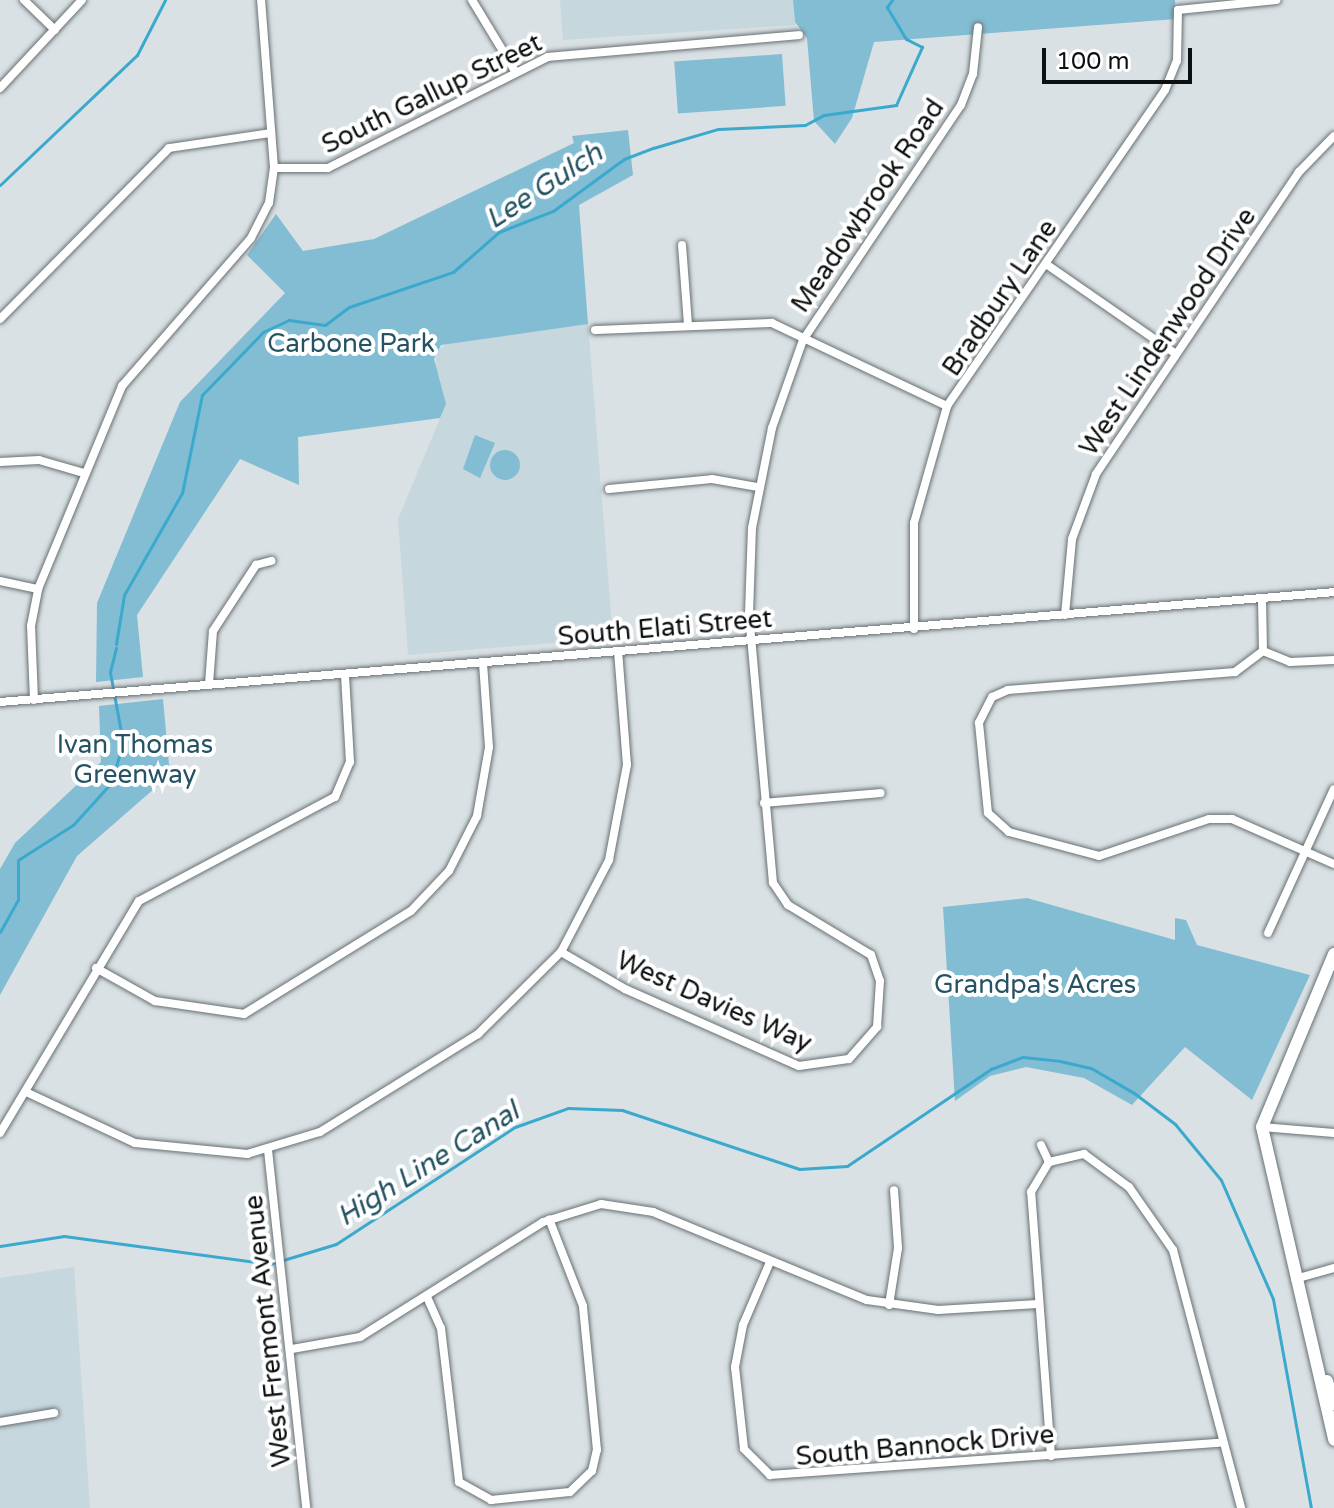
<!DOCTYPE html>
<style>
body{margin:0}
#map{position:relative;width:1334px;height:1508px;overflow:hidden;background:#d9e1e4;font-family:"Varela Round",sans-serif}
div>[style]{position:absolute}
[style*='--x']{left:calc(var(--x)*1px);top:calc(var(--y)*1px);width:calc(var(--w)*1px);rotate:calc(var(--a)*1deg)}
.built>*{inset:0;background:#c7d7de}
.green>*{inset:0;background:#82bdd3;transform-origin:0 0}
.round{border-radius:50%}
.stream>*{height:3px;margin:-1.5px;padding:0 1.5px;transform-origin:1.5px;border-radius:1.5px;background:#3ba9cd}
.roads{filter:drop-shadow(0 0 2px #697073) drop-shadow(0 0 2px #697073)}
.street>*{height:8px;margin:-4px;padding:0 4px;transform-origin:4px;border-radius:4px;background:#fff}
.secondary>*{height:12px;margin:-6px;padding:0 6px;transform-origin:6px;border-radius:6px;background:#fff}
span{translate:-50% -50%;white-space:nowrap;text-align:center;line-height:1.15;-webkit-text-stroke:8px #fff;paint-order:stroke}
.street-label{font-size:26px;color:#0d1011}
.park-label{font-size:26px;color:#265363}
.water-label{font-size:28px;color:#235161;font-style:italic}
.scale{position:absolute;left:1042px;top:48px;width:150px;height:36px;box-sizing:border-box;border:4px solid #0d1011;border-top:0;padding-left:10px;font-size:24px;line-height:28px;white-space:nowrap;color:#0d1011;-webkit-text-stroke:6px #fff;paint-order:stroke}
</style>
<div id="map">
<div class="built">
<div style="clip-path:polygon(560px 0,793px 0,795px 25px,563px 40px)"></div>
<div style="clip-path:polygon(588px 324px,613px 638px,408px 655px,398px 519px,446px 404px,434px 376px,437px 351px,451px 341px)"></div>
<div style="clip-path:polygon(74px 1267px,90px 1508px,0 1508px,0 1278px)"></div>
</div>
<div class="green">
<div style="clip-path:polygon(793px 0,1175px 0,1176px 19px,874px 42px,852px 118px,835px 144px,814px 121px,807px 38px,795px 22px)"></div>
<div style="left:782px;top:54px;width:52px;height:108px;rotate:86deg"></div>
<div style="clip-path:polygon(628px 130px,633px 175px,579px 205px,588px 324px,441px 345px,434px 359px,446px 404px,440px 418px,298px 437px,299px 485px,240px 459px,137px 615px,143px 677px,96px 682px,97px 603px,180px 402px,285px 293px,247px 255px,276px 214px,303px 251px,374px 239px,574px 143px,572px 136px)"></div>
<div style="clip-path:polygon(475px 435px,495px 443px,480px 478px,463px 469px)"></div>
<div class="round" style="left:490px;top:450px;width:30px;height:30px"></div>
<div style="clip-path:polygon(163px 699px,170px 775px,77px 856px,0 995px,0 869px,15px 843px,101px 762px,99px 706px)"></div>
<div style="clip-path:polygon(1027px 898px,1175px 940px,1175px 918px,1186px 920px,1197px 945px,1310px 975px,1252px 1100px,1185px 1047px,1132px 1105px,1084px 1078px,1026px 1067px,990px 1076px,955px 1101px,943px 907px)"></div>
</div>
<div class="stream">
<div style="--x:0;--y:185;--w:189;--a:-43.5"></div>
<div style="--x:137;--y:55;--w:62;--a:-63"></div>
<div style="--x:116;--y:644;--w:50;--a:-80.7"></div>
<div style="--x:124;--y:595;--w:117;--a:-60.4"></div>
<div style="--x:182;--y:493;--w:100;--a:-78.5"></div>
<div style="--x:202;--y:395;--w:88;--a:-45.9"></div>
<div style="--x:263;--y:332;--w:29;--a:-25"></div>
<div style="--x:289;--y:320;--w:36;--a:8"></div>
<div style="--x:325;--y:325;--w:30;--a:-37"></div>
<div style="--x:349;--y:307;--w:110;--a:-18.6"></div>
<div style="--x:453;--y:272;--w:61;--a:-41"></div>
<div style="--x:499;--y:232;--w:58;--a:-21.3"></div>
<div style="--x:553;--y:211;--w:88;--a:-36.2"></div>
<div style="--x:624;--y:159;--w:31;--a:-21"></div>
<div style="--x:653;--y:148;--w:68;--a:-16.3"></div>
<div style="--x:718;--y:129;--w:87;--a:-2.6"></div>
<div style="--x:805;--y:125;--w:21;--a:-28"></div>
<div style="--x:824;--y:115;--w:73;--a:-7.9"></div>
<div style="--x:896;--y:105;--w:64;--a:-65.9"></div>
<div style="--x:922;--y:47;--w:18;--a:-153"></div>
<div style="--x:906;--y:39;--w:37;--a:-121"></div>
<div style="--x:887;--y:7;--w:9;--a:-54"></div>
<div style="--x:0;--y:932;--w:37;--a:-61"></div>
<div style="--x:18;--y:900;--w:40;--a:-90"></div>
<div style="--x:18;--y:860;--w:65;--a:-32.5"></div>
<div style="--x:73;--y:825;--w:57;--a:-47.9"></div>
<div style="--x:111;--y:783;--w:42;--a:-73.3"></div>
<div style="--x:123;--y:743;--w:72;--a:-100.4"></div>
<div style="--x:110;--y:672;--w:25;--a:-76"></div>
<div style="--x:0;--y:1246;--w:65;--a:-8.9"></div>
<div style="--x:64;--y:1236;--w:208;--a:7.7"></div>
<div style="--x:270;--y:1264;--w:69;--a:-16.9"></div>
<div style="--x:336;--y:1244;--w:214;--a:-33.2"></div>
<div style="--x:515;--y:1127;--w:56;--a:-19.7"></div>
<div style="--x:568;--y:1108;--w:54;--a:2.1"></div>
<div style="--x:622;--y:1110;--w:187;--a:18.4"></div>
<div style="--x:799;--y:1169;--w:48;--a:-3.6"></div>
<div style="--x:847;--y:1166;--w:174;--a:-34"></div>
<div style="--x:991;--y:1069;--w:34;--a:-21"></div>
<div style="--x:1023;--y:1057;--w:37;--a:6"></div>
<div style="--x:1060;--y:1061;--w:32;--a:13"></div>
<div style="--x:1091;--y:1068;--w:50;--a:30.2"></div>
<div style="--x:1134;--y:1093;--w:51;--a:37.1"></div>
<div style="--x:1175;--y:1124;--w:72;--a:50.6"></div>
<div style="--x:1221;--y:1180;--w:130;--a:66.4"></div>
<div style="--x:1273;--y:1299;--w:212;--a:79.7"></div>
</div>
<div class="roads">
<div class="street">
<div style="--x:24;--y:0;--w:43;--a:44.1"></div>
<div style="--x:472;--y:0;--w:83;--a:58.8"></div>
<div style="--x:0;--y:88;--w:120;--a:-47"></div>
<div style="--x:274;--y:168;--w:54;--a:0"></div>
<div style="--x:328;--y:168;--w:246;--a:-26.8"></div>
<div style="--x:548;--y:57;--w:252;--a:-5"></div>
<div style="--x:682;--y:245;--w:80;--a:85.7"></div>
<div style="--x:1046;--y:264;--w:155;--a:34.7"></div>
<div style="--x:0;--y:319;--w:240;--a:-45.3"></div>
<div style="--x:169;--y:148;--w:103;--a:-8.4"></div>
<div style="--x:595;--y:330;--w:177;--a:-2.3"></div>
<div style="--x:772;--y:323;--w:194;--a:25.4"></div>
<div style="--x:0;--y:462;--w:39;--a:-3"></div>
<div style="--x:39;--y:460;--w:47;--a:16.1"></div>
<div style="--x:609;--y:489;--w:103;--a:-5.5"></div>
<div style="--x:712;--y:479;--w:47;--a:9.9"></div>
<div style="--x:0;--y:581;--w:39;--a:12"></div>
<div style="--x:1262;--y:599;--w:52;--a:88.9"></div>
<div style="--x:1263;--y:651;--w:35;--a:143"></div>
<div style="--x:1235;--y:672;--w:228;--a:175.5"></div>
<div style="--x:1008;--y:690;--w:17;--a:156"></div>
<div style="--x:992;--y:697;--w:29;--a:117"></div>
<div style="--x:979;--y:723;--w:90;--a:84.3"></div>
<div style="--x:988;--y:813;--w:28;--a:42"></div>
<div style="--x:1009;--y:832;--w:93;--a:14.9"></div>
<div style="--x:1099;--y:856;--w:116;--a:-18.6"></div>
<div style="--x:1209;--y:819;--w:23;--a:0"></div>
<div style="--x:1232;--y:819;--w:111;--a:23.8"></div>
<div style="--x:1065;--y:615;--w:76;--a:-84.7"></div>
<div style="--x:1072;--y:539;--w:69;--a:-69.7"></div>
<div style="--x:1096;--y:474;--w:364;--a:-56.1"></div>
<div style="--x:1299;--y:172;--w:50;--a:-45.8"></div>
<div style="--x:914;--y:629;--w:106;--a:-90"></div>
<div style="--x:914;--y:523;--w:122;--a:-74.2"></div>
<div style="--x:947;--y:406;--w:384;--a:-55.4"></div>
<div style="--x:1165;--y:90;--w:31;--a:-68"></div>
<div style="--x:1177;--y:61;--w:51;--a:-88.9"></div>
<div style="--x:1178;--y:10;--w:99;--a:-5.8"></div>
<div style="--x:1263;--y:651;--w:29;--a:22"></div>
<div style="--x:1290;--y:662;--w:44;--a:-2.6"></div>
<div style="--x:209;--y:684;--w:53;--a:-85.7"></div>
<div style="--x:213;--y:631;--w:79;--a:-56.9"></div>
<div style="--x:256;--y:565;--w:16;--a:-15"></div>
<div style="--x:34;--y:700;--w:74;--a:-92.3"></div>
<div style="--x:31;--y:626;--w:38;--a:-79"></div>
<div style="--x:38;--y:589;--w:220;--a:-67.5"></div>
<div style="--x:122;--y:386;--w:196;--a:-48.9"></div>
<div style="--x:251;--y:238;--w:39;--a:-63"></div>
<div style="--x:269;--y:203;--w:35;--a:-82"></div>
<div style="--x:274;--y:168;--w:169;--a:-94.4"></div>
<div style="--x:0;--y:702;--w:1339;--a:-4.71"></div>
<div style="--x:764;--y:803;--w:117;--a:-4.9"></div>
<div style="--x:1268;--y:933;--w:158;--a:-65.4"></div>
<div style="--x:561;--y:952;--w:74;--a:30"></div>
<div style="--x:625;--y:989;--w:190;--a:23.9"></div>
<div style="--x:799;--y:1066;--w:50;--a:-8"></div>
<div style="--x:849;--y:1059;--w:43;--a:-48.8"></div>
<div style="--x:877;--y:1027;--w:46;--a:-86.3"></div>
<div style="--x:880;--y:981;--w:28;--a:-109"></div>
<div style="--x:871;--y:955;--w:97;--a:-148.9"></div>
<div style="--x:788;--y:905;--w:27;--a:-124"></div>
<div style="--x:773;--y:883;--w:271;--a:-95.1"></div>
<div style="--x:749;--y:613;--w:85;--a:-88"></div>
<div style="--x:752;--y:528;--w:102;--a:-78.7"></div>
<div style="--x:772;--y:428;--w:93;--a:-70.6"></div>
<div style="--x:803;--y:340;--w:283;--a:-56.1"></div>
<div style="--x:961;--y:105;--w:33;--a:-69"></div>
<div style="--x:973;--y:74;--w:47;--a:-83.9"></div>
<div style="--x:96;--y:968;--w:68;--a:29.2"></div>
<div style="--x:155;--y:1001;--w:90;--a:8.3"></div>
<div style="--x:244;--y:1014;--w:196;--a:-31.7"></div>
<div style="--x:411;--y:911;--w:55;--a:-46.5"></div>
<div style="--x:449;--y:871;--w:62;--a:-63"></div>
<div style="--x:477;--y:816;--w:70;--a:-80.1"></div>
<div style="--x:489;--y:747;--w:84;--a:-94.1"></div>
<div style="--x:26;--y:1092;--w:120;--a:25.1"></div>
<div style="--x:135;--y:1143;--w:113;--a:5.6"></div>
<div style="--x:247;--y:1154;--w:76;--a:-16.8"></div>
<div style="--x:320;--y:1132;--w:186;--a:-31.8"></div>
<div style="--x:478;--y:1034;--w:117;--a:-44.7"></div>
<div style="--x:561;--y:952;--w:104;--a:-62.4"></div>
<div style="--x:609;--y:860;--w:97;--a:-79.3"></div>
<div style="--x:627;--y:765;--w:114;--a:-94.5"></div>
<div style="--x:1262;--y:1127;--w:72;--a:4.8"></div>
<div style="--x:0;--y:1133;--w:270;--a:-59.1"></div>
<div style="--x:139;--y:901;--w:222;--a:-28"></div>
<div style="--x:335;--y:797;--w:38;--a:-67"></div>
<div style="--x:350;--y:762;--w:87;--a:-93.3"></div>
<div style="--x:1041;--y:1145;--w:19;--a:65"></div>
<div style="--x:268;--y:1150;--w:360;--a:83.9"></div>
<div style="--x:770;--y:1262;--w:69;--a:113.2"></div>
<div style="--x:743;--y:1325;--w:43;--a:100.8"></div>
<div style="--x:735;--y:1367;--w:82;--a:83.7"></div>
<div style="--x:744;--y:1449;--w:37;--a:45"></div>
<div style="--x:770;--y:1475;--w:450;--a:-4.1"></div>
<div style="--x:1295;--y:1279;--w:41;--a:-15.8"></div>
<div style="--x:427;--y:1297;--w:34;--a:66"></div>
<div style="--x:441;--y:1328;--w:155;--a:83.3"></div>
<div style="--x:459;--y:1482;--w:37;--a:29"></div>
<div style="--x:491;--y:1500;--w:79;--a:-5.8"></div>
<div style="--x:570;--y:1492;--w:30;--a:-44"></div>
<div style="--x:592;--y:1471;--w:22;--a:-77"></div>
<div style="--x:597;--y:1450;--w:145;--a:-95.6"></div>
<div style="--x:583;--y:1306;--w:93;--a:-111.3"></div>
<div style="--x:889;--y:1305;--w:58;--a:-81"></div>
<div style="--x:898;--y:1248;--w:58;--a:-93.9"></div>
<div style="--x:292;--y:1349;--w:69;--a:-10"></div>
<div style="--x:360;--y:1337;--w:216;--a:-32.1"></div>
<div style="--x:543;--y:1222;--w:61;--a:-17.2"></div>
<div style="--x:601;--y:1204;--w:53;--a:8.7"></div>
<div style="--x:653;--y:1212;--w:231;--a:22.4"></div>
<div style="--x:867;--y:1300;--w:72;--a:8"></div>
<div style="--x:938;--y:1310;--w:100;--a:-3.4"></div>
<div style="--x:0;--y:1422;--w:55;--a:-9.5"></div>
<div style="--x:1051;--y:1456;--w:265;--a:-94.3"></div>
<div style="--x:1031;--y:1192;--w:35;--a:-59"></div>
<div style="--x:1049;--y:1162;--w:36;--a:-13"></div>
<div style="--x:1084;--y:1154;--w:56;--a:36.3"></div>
<div style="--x:1129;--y:1187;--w:77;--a:55.1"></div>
<div style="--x:1173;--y:1250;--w:267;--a:75.2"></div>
</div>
<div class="secondary">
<div style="--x:1334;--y:954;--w:187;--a:112.6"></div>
<div style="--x:1262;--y:1127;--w:321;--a:77"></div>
<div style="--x:1327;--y:1381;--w:24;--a:73"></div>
</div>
</div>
<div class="street-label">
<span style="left:432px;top:94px;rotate:-26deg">South Gallup Street</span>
<span style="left:868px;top:206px;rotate:-56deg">Meadowbrook Road</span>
<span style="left:1000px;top:298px;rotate:-56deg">Bradbury Lane</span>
<span style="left:1168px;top:332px;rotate:-56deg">West Lindenwood Drive</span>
<span style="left:665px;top:628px;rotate:-5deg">South Elati Street</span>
<span style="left:714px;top:1002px;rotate:24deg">West Davies Way</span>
<span style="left:268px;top:1331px;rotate:-96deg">West Fremont Avenue</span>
<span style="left:925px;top:1446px;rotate:-5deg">South Bannock Drive</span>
</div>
<div class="park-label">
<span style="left:351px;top:344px">Carbone Park</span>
<span style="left:135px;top:760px">Ivan Thomas<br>Greenway</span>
<span style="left:1035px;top:985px">Grandpa's Acres</span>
</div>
<div class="water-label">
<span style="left:544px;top:186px;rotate:-33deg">Lee Gulch</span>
<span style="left:428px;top:1164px;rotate:-32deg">High Line Canal</span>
</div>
<div class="scale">100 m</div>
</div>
